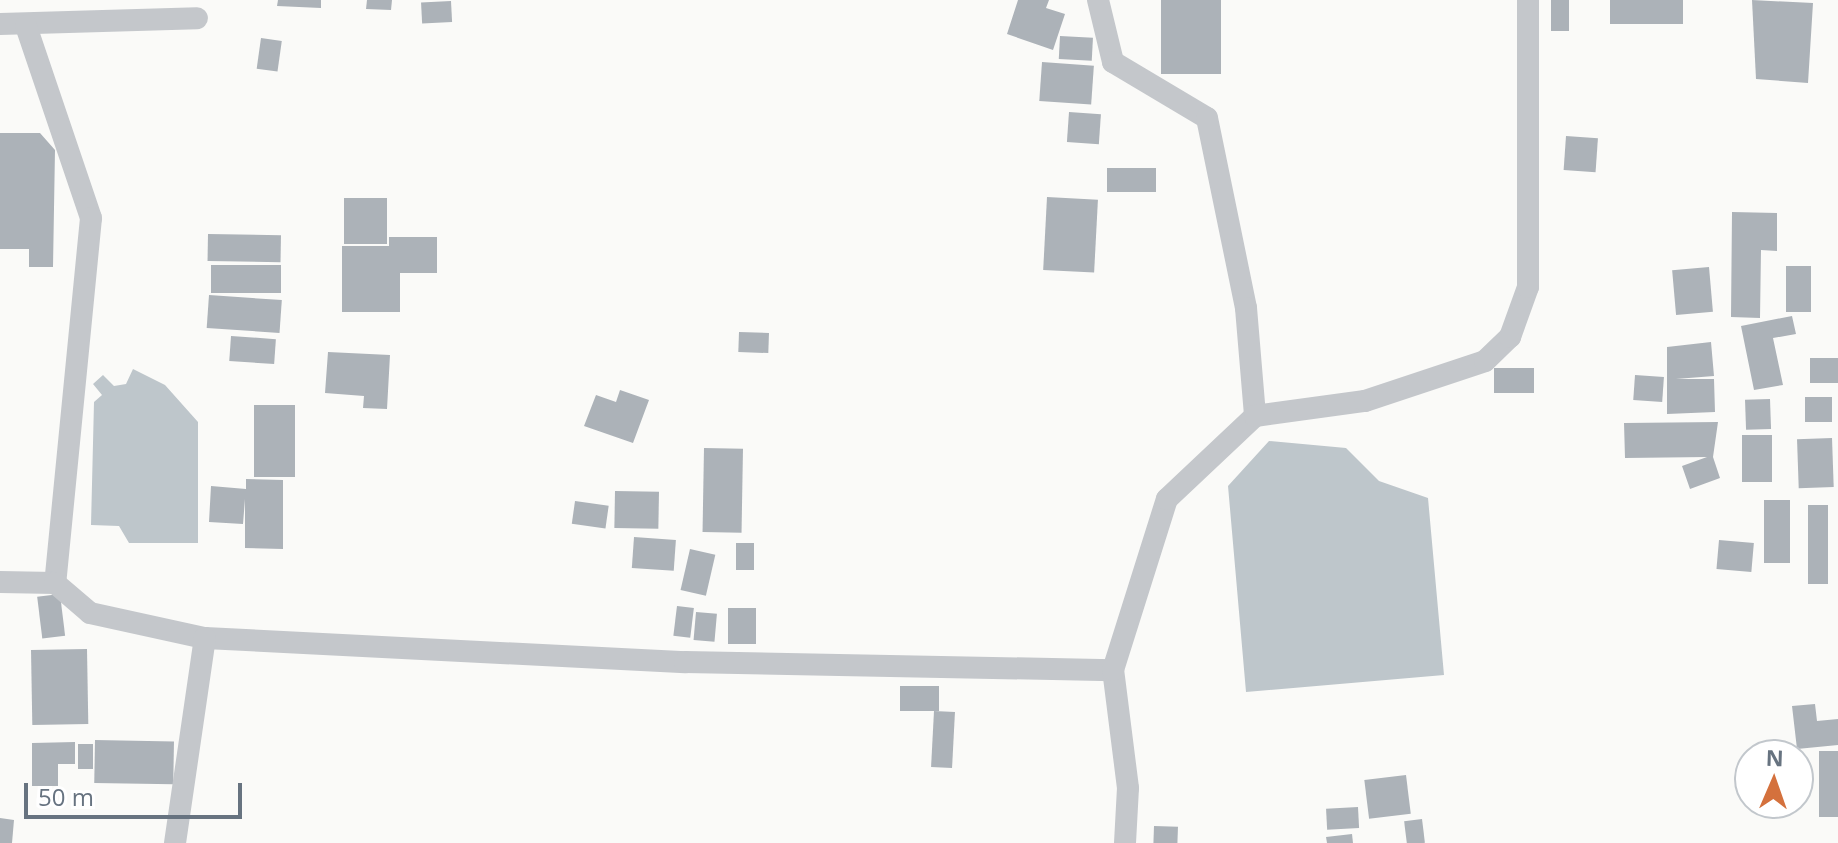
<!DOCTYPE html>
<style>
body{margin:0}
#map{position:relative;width:1838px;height:843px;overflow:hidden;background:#fafaf8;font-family:"Open Sans",sans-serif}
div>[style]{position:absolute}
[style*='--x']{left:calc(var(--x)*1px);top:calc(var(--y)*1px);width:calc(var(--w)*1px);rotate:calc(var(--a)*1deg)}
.water>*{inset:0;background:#bec6cb}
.building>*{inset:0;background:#acb2b8;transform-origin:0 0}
.street>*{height:22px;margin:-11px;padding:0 11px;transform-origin:11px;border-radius:11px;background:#c4c7cb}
span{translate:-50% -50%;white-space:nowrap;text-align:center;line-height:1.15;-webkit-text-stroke:8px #fff;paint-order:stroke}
.north{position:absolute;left:1734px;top:739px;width:80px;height:80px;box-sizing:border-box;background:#fff;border:2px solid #c2c7cc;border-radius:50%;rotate:2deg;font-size:22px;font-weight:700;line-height:32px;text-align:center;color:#677380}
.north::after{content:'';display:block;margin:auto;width:28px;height:36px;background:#d4713d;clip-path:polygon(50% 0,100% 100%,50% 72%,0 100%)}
.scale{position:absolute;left:24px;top:783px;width:218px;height:36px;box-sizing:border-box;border:4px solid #677380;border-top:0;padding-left:10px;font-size:24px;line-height:28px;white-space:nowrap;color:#677380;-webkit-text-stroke:6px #fff;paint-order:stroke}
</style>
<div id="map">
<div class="water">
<div style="clip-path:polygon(133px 369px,165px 385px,198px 422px,198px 543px,129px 543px,119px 526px,91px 525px,94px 402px,102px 395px,93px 384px,103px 375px,114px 386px,126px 384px)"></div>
<div style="clip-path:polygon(1269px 441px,1346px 448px,1379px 481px,1428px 498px,1444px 675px,1246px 692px,1228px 486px)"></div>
</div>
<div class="building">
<div style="clip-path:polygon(278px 0,321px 0,321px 8px,277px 6px)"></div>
<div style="clip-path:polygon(367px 0,392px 0,391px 10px,366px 9px)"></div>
<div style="clip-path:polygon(1018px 0,1049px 0,1046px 8px,1065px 14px,1053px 50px,1007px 34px)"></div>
<div style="left:1161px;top:0;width:60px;height:74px"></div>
<div style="left:1551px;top:0;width:18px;height:31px"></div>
<div style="left:1610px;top:0;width:73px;height:24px"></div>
<div style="clip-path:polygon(1752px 0,1813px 3px,1808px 83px,1756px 79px)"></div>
<div style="left:451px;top:1px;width:21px;height:30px;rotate:87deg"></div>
<div style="left:1060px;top:36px;width:33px;height:23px;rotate:3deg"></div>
<div style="left:261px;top:38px;width:21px;height:31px;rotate:8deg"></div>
<div style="left:1042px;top:62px;width:52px;height:39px;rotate:4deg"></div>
<div style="left:1069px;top:112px;width:32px;height:30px;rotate:4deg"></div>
<div style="clip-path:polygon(0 133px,40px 133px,55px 150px,53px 267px,29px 267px,29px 249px,0 249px)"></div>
<div style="left:1566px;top:136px;width:32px;height:34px;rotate:4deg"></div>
<div style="left:1107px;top:168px;width:49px;height:24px"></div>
<div style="left:1047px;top:197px;width:51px;height:73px;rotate:3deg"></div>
<div style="left:344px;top:198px;width:43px;height:46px"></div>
<div style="clip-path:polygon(1732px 212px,1777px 213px,1777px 251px,1761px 250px,1760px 318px,1731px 317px)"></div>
<div style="left:208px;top:234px;width:73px;height:27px;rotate:1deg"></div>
<div style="clip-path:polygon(389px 237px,437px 237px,437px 273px,400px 273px,400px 312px,342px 312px,342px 246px,389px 246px)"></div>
<div style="left:211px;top:265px;width:70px;height:28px"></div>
<div style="left:1811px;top:266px;width:46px;height:25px;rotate:90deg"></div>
<div style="left:1709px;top:267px;width:45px;height:37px;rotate:85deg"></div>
<div style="left:209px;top:295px;width:73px;height:33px;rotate:4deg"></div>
<div style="clip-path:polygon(1792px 316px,1796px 334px,1773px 338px,1783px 385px,1754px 390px,1741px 326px)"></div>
<div style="left:739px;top:332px;width:30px;height:20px;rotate:2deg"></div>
<div style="left:231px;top:336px;width:45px;height:25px;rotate:4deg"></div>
<div style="clip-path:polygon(1711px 342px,1714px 376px,1676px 379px,1714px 379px,1715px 412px,1667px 414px,1667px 347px)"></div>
<div style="clip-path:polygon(328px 352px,390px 355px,387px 409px,363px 408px,364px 396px,325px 393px)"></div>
<div style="left:1838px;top:358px;width:25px;height:28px;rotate:90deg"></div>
<div style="left:1534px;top:368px;width:25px;height:40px;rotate:90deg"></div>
<div style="left:1635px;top:375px;width:29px;height:25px;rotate:4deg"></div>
<div style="clip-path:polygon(620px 390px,649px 400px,633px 443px,584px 426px,596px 395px,616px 402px)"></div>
<div style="left:1805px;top:397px;width:27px;height:25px"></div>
<div style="left:1770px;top:399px;width:30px;height:25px;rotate:88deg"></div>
<div style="left:254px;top:405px;width:41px;height:72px"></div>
<div style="clip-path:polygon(1718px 422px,1713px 457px,1720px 478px,1690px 489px,1682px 466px,1707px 457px,1625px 458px,1624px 423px)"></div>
<div style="left:1742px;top:435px;width:30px;height:47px"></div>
<div style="left:1832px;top:438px;width:49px;height:35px;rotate:88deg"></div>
<div style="left:704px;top:448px;width:39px;height:84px;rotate:1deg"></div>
<div style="clip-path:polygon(246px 479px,283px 480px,283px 549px,245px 548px,245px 499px,243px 524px,209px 522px,211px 486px,246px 489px)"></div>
<div style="left:615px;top:491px;width:44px;height:37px;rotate:1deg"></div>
<div style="left:1764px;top:500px;width:26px;height:63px"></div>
<div style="left:575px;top:501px;width:34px;height:23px;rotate:8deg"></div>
<div style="left:1808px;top:505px;width:20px;height:79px"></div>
<div style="left:634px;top:537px;width:42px;height:31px;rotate:4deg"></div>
<div style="left:1719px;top:540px;width:35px;height:29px;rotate:5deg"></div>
<div style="left:736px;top:543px;width:18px;height:27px"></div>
<div style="left:690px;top:549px;width:26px;height:42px;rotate:13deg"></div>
<div style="left:60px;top:594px;width:42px;height:23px;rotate:83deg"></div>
<div style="left:677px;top:606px;width:17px;height:30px;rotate:7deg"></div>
<div style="left:728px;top:608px;width:28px;height:36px"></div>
<div style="left:696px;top:612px;width:21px;height:28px;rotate:5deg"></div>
<div style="left:87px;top:649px;width:75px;height:56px;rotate:89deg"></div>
<div style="left:900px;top:686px;width:39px;height:25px"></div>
<div style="clip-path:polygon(1815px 704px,1817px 721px,1838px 719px,1838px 745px,1797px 749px,1792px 706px)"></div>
<div style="left:934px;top:711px;width:21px;height:56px;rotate:3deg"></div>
<div style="left:95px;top:740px;width:79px;height:43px;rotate:1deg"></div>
<div style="clip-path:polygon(75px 742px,75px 764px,58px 764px,58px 786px,32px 786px,32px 743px)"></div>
<div style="left:78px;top:744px;width:15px;height:25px"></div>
<div style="left:1819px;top:751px;width:19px;height:66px"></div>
<div style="left:1406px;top:775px;width:39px;height:42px;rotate:83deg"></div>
<div style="left:1358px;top:807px;width:21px;height:32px;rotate:87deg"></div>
<div style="clip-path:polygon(0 818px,14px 820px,12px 843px,0 843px)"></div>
<div style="left:1422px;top:819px;width:24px;height:18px;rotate:83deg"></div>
<div style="left:1154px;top:826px;width:24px;height:17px;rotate:2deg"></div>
<div style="clip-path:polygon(1352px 834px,1353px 843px,1327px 843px,1326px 837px)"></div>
</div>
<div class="street">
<div style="--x:1098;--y:0;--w:64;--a:76.4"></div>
<div style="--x:1113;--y:62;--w:109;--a:30.8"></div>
<div style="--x:1207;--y:118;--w:194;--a:78.4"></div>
<div style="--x:1246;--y:308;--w:108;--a:85.2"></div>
<div style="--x:0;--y:24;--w:197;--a:-1.7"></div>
<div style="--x:26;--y:26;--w:203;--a:71.3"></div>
<div style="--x:91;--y:218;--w:367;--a:95.6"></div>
<div style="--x:0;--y:582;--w:55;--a:1"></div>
<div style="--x:55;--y:583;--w:46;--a:40.6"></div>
<div style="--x:90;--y:613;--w:118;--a:12.3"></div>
<div style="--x:205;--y:638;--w:481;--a:2.9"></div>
<div style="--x:685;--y:662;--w:428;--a:1.1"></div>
<div style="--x:175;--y:843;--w:207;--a:-81.7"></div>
<div style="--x:1125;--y:843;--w:55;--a:-86.9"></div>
<div style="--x:1128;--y:788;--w:119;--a:-97.2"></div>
<div style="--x:1113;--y:670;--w:179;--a:-72.5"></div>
<div style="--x:1167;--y:499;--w:121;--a:-43.3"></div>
<div style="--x:1255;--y:416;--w:111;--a:-7.8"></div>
<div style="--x:1365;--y:401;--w:126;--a:-18.4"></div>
<div style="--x:1485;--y:361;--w:35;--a:-44"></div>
<div style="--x:1510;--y:337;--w:53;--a:-70.2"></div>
<div style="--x:1528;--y:287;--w:287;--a:-90"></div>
</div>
<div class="north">N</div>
<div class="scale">50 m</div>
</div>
